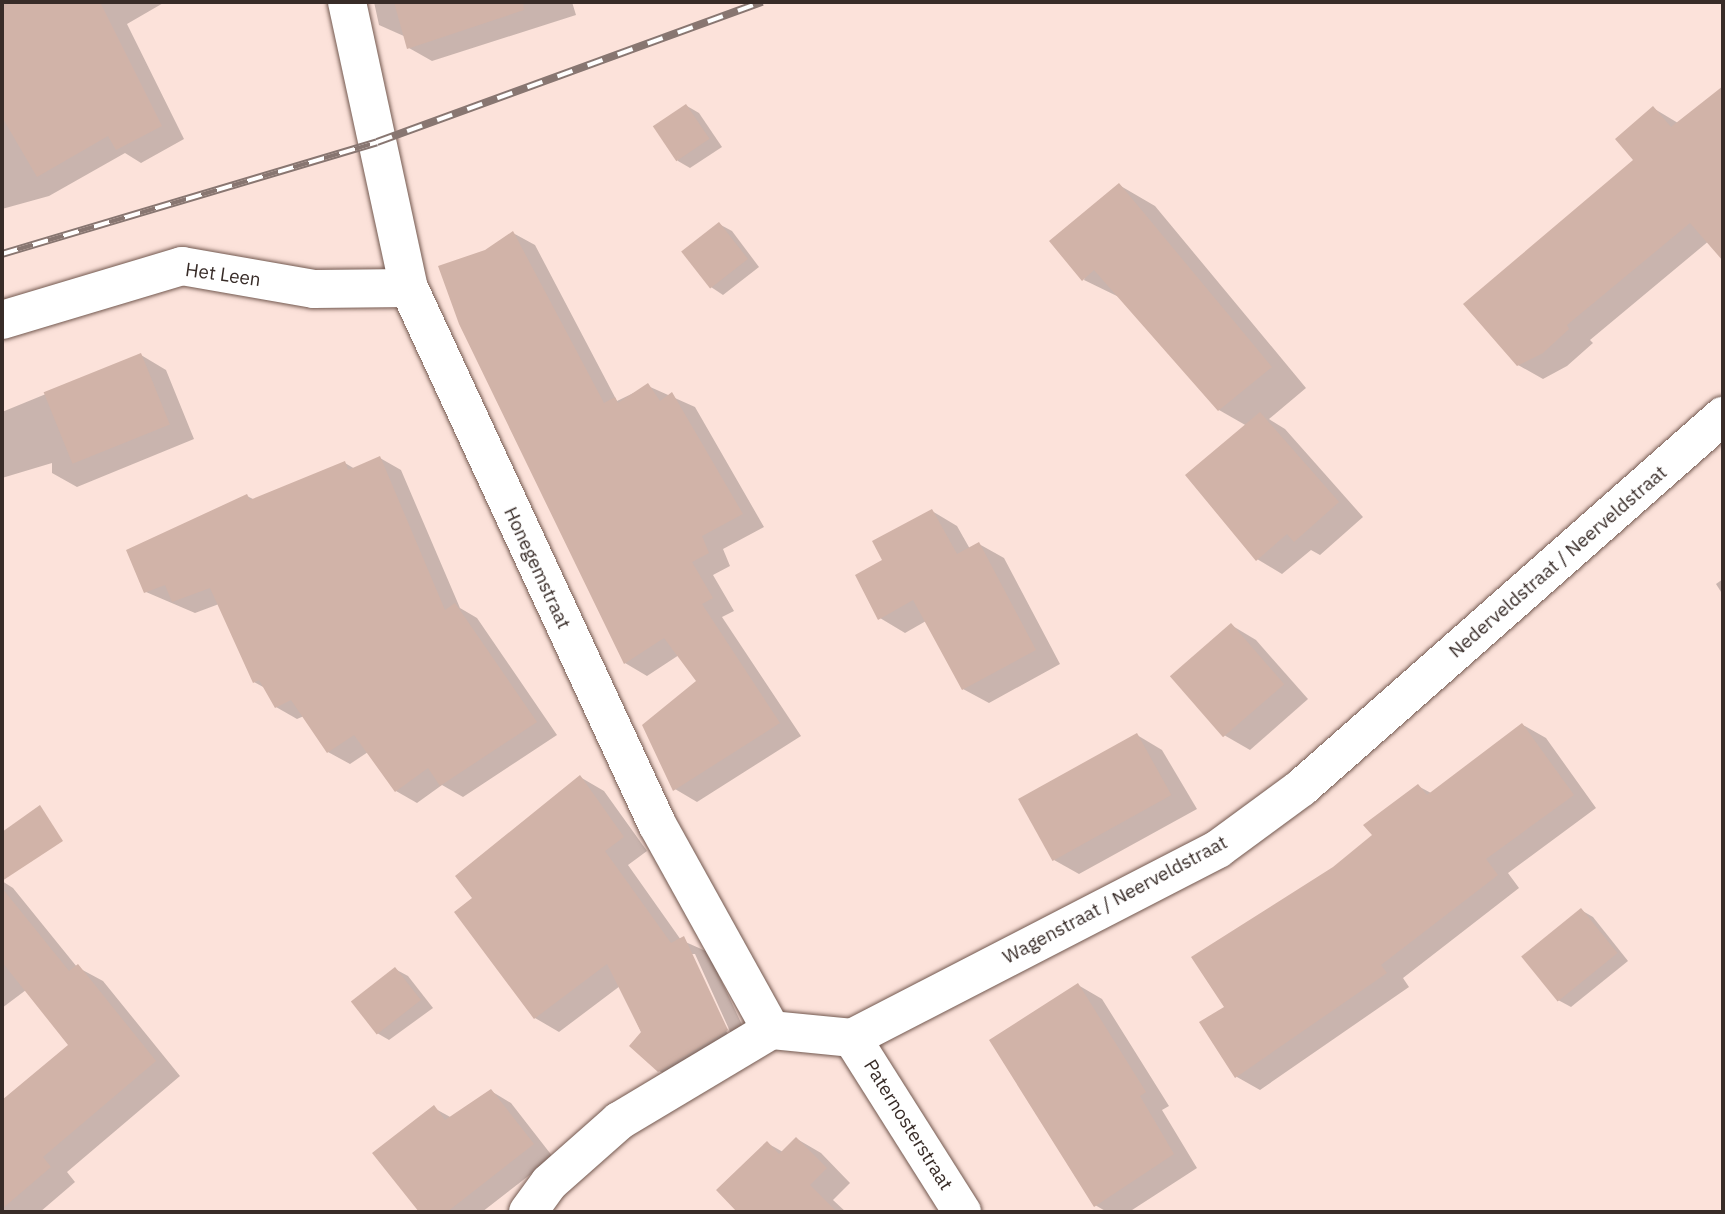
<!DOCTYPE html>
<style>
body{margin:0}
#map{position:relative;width:1725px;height:1214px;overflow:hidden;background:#fce2da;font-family:"IBM Plex Sans",sans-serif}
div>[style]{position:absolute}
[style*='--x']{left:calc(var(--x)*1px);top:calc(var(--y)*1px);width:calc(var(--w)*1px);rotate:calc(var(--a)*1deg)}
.shadow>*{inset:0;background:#0003}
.building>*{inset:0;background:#d1b3a8;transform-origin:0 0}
.roads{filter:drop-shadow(0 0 2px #72584f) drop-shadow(0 0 2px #72584f)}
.minor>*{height:38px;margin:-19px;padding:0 19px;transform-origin:19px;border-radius:19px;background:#fff}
.rail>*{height:8px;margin-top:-4px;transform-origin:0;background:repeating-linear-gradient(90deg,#fff 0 16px,#887671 0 32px);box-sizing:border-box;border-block:2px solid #887671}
span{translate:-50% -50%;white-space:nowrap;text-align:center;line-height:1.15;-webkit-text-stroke:7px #fff;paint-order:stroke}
.street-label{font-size:19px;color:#382c28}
.frame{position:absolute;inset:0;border:4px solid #382c28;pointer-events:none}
</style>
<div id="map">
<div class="shadow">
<div style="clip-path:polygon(2px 2px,165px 2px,127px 24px,184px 139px,141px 163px,125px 153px,49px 196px,2px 209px)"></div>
<div style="clip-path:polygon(374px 2px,572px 2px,576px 15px,432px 61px,409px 48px,406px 37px,379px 25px)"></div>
<div style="clip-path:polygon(1723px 88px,1723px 247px,1710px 240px,1590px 340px,1593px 343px,1567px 366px,1543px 379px,1518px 365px,1635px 160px,1653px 108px,1678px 123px)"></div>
<div style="clip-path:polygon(687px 106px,699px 113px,722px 147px,690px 168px,678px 161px,656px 127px)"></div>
<div style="clip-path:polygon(1119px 185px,1155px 206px,1306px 388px,1269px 419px,1285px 429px,1363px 517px,1320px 555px,1311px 550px,1282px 574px,1257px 559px,1247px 426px,1219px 410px,1121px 298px,1084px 280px)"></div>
<div style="clip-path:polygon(719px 224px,732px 231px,759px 267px,723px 295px,711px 287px)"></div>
<div style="clip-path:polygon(513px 233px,535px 245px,617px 401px,648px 386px,695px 407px,764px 527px,723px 549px,730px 566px,713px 575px,734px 611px,722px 617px,801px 736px,697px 802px,675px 789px,698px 681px,679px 655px,647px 676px,625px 663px,486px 251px)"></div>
<div style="clip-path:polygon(141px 355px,166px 370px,194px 439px,77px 487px,52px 473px,52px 463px,2px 478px,2px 412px)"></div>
<div style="clip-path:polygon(380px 458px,401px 470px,460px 608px,477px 618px,557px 735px,463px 797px,442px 785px,417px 803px,396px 791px,368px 752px,350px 764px,328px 752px,304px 716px,297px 719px,276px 707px,265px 688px,254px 682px,219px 604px,195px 613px,146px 592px,247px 496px,255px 500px,345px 463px,355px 469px)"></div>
<div style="clip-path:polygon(932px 511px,957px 526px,970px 549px,979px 544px,1004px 558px,1060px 664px,989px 703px,963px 689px,926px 621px,905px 633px,880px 618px,885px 561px)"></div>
<div style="clip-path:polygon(1723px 579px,1723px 595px,1716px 584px)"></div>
<div style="clip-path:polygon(1231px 625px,1256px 640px,1308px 699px,1250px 750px,1224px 735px)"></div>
<div style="clip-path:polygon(1523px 725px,1546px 738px,1596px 808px,1508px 873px,1519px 888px,1403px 978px,1409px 987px,1260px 1090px,1237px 1077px,1226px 1007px,1334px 868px,1374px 835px,1418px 786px,1431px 793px)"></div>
<div style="clip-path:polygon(1137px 735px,1162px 750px,1197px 809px,1079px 874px,1054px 860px)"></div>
<div style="clip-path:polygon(evenodd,580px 777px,604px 791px,647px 851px,628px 865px,681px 940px,708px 952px,751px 1044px,684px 1085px,659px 1071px,620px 986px,559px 1032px,535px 1018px,475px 899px,580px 777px,691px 954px,695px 954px,733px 1038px,730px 1039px,691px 954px)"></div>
<div style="clip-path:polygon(2px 881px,13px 888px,77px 967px,103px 981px,180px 1076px,67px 1172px,75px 1182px,40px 1212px,2px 1212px,2px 1102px,70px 1046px,26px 990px,2px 1008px)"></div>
<div style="clip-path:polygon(1581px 910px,1593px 917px,1628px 961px,1571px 1007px,1558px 1000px,1523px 957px)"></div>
<div style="clip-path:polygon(395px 969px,408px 976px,433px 1008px,389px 1040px,377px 1033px)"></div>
<div style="clip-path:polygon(1078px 985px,1102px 999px,1169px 1106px,1162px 1110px,1197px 1168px,1129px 1212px,1107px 1212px,1095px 1205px)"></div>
<div style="clip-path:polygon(491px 1091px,511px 1103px,553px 1157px,482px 1212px,422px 1212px,375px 1153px,434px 1108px,452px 1118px)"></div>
<div style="clip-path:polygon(797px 1139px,821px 1153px,850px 1183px,833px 1200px,846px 1212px,740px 1212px,719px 1190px,767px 1143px,783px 1152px)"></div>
</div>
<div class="building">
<div style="clip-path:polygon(2px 2px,100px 2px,162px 126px,116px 150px,108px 136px,37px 177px,2px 117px)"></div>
<div style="clip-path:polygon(394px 2px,523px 2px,524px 10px,407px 49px)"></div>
<div style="clip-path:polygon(1723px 86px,1723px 261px,1690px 223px,1567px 325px,1569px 329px,1543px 353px,1517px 366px,1463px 304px,1633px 160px,1615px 139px,1653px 106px,1671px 127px)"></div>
<div style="left:686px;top:104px;width:42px;height:40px;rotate:56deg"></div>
<div style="clip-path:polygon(1119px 183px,1272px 367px,1218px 411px,1094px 270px,1082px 281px,1049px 241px)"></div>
<div style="left:719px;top:222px;width:47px;height:48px;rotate:52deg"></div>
<div style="clip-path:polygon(513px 231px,604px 403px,615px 397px,618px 403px,648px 383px,660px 401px,672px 392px,743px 514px,702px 536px,709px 553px,692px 562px,713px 598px,702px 604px,780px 723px,673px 791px,642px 725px,696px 681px,664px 638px,624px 664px,459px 324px,438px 266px,485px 250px)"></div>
<div style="left:141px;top:353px;width:77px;height:105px;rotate:68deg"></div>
<div style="clip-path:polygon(1260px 412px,1339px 502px,1294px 542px,1287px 534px,1256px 561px,1185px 475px)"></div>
<div style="clip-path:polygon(380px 456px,445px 610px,455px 603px,537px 722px,440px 786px,428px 768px,395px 792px,354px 735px,327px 753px,291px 700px,275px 708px,259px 680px,253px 683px,210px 588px,172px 602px,165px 585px,144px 593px,126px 550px,247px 494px,250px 500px,345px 461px,348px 470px)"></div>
<div style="clip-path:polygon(932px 509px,957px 554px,979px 542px,1036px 650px,962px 690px,913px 600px,878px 620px,855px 575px,882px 560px,872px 541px)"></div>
<div style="left:1231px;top:623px;width:81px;height:81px;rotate:49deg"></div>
<div style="clip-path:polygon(1522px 723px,1574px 795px,1486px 859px,1498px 875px,1381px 965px,1387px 973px,1235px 1078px,1199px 1022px,1224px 1007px,1191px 957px,1333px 867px,1372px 835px,1363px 825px,1418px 784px,1427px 795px)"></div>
<div style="left:1137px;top:733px;width:71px;height:136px;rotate:61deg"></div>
<div style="clip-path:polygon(580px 775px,624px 837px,605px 851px,671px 943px,684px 936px,728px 1030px,658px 1072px,629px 1046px,641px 1032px,607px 964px,534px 1019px,454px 912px,472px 898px,455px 876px)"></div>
<div style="clip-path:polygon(40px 805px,63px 841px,2px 881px,2px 832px)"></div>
<div style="clip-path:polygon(2px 888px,69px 971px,78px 964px,156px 1061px,43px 1157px,51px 1167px,2px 1209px,2px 1100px,68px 1045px,2px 962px)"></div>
<div style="left:1581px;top:908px;width:58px;height:77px;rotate:51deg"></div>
<div style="left:395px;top:967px;width:42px;height:56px;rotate:52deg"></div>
<div style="clip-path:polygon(1078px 983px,1146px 1092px,1140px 1096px,1174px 1154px,1094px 1207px,989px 1040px)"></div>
<div style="clip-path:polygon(491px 1089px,534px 1144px,447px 1212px,419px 1212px,372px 1153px,434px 1105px,445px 1120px)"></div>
<div style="clip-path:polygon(796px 1137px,827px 1168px,810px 1185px,837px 1212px,737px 1212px,716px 1190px,767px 1141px,779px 1154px)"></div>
</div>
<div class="roads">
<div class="minor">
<div style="--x:347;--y:2;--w:293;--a:77.8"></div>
<div style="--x:409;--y:288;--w:591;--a:65.17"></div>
<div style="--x:657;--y:824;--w:235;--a:61"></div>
<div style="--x:771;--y:1030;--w:81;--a:5.6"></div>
<div style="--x:2;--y:320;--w:188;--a:-16.7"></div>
<div style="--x:182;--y:266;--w:134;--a:9.9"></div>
<div style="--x:314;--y:289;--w:95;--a:-0.6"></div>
<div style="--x:852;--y:1038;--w:412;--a:-27.3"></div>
<div style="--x:1218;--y:849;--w:103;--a:-36.3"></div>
<div style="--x:1301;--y:788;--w:563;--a:-41.4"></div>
<div style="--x:852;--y:1038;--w:206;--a:57.7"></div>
<div style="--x:528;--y:1212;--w:36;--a:-54"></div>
<div style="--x:549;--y:1183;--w:94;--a:-41.5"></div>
<div style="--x:619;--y:1121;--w:177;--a:-30.9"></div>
</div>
</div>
<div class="rail">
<div style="--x:2;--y:254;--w:391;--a:-16.6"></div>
<div style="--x:377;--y:142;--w:410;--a:-20"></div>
</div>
<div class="street-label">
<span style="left:223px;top:275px;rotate:8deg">Het Leen</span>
<span style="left:1558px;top:562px;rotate:-41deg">Nederveldstraat / Neerveldstraat</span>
<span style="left:537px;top:568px;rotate:65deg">Honegemstraat</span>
<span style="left:1115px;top:900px;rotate:-28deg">Wagenstraat / Neerveldstraat</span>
<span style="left:908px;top:1125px;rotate:58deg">Paternosterstraat</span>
</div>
<div class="frame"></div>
</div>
